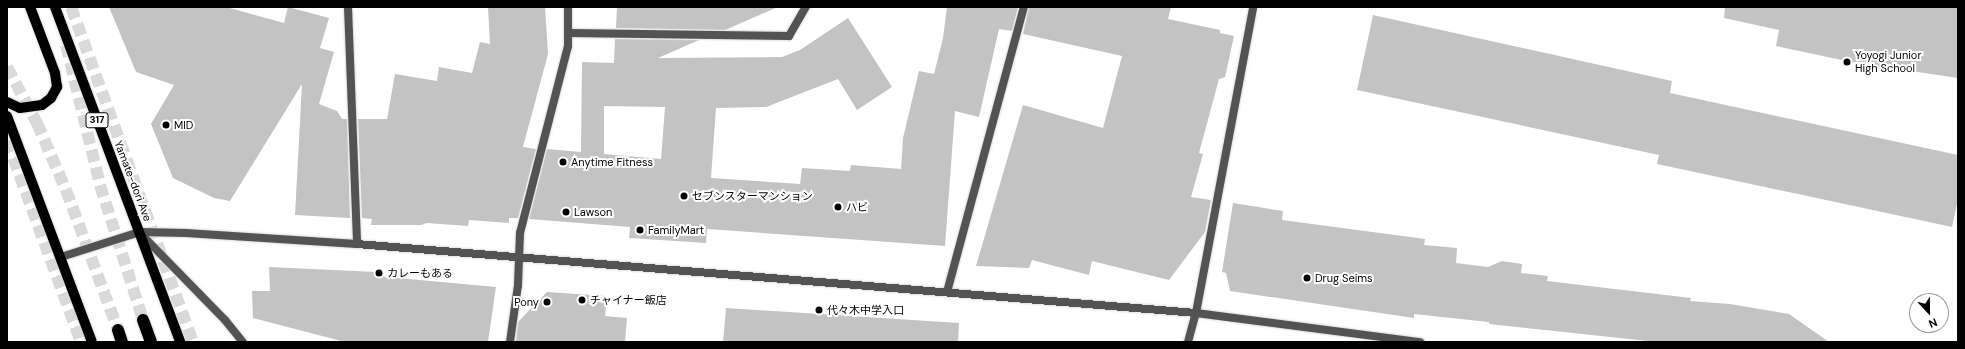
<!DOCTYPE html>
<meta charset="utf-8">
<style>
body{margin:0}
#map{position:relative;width:1965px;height:349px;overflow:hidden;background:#fff;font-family:"DM Sans","Noto Sans JP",sans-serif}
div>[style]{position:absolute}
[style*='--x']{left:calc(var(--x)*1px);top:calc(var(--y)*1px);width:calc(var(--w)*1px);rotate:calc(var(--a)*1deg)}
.building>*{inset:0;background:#c3c3c3}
.motorway-tunnel>*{height:12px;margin-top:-6px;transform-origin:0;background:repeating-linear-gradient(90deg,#d9d9d9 0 12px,transparent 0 18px)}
.roads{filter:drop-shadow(0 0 1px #dbdbdb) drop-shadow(0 0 1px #dbdbdb)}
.minor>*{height:8px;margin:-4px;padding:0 4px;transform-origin:4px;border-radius:4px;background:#535353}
.tertiary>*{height:8px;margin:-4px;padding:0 4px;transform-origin:4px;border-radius:4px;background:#535353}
.primary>*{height:10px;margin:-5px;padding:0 5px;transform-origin:5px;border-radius:5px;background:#000}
.motorway>*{height:12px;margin:-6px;padding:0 6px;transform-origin:6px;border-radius:6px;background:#000}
.dots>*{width:11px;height:11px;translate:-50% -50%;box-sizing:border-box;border:2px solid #fff;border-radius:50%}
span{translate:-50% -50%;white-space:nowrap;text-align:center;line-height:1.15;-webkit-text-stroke:4px #fff;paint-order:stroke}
.shield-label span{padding:1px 3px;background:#fff;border:1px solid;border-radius:3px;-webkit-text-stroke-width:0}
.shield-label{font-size:10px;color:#000;font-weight:700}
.poi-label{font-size:11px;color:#000}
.left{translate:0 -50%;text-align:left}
.right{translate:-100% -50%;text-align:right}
.street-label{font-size:11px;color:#000}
.frame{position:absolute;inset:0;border:8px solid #000;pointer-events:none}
.north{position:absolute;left:1909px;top:293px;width:40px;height:40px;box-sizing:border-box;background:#fff;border:1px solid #999;border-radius:50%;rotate:158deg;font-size:11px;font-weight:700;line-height:16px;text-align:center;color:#000}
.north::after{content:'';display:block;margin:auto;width:14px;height:18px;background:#000;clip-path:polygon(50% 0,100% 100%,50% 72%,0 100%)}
</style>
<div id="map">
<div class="building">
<div style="clip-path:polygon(109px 7px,226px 7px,284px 23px,288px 7px,329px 18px,320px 48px,334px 52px,319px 104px,337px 111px,342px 119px,347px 119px,350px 218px,295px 215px,302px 84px,230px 201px,214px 198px,173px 178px,151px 124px,174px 85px,136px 72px)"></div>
<div style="clip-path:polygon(488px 7px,545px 7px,548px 54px,523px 147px,536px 149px,518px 218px,509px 218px,509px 223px,469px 220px,468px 226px,427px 223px,421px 225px,371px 225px,372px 219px,362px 218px,358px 119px,387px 119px,395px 74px,437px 81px,439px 67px,472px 73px,480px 42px,490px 44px)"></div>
<div style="clip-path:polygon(617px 7px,778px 7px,725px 30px,616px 28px)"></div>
<div style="clip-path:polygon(evenodd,947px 7px,1018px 7px,1012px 31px,999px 29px,979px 117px,955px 111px,945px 246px,707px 229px,706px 243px,629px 238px,630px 227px,529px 219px,547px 149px,581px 152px,582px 62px,614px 63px,615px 39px,699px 40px,658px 58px,782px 57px,800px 50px,848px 18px,892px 87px,857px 110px,838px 79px,766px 107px,716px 108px,711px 178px,800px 184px,802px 168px,850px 171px,851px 165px,901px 169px,903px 138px,919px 71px,934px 74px,943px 38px,947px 7px,604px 106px,665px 107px,661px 159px,604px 154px,604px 106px)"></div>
<div style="clip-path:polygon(1029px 7px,1171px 7px,1168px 19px,1220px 30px,1220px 33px,1234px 36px,1225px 77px,1219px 79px,1199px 153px,1203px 154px,1191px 197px,1211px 200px,1205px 232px,1169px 280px,1092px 261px,1089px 275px,1032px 260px,1029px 268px,976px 266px,1023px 105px,1103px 128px,1122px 56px,1023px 34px)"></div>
<div style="clip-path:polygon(1725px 7px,1958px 7px,1958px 78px,1904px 70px,1903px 73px,1776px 46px,1779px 30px,1724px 18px)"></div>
<div style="clip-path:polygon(1373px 15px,1672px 81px,1670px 93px,1958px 155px,1958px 199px,1952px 227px,1657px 164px,1659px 155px,1357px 90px)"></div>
<div style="clip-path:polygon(1233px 203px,1283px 211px,1282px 220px,1425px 239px,1424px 245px,1457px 248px,1456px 263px,1488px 267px,1502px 261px,1522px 264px,1521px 273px,1548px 276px,1547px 281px,1691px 298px,1690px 301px,1730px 304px,1789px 314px,1829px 342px,1657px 342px,1489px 324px,1489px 322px,1414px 314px,1414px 318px,1230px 291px,1226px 273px,1222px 272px)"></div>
<div style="clip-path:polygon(269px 267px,376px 272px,376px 276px,496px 287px,488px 342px,345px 342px,253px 318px,252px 291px,270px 291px)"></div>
<div style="clip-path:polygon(547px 292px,607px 296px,605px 316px,627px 318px,625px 342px,516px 342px,518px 322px)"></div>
<div style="clip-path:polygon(726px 308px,959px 323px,958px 342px,723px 342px)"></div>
</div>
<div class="motorway-tunnel">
<div style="--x:71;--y:7;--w:357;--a:70"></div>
<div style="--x:66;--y:45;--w:144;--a:76.3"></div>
<div style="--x:100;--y:185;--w:142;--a:72.3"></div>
<div style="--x:7;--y:67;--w:64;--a:61.8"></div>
<div style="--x:37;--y:123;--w:73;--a:66.6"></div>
<div style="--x:66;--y:190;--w:149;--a:69.6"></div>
<div style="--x:7;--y:141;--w:214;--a:69.8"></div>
</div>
<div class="roads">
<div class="minor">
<div style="--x:348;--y:7;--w:237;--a:87.8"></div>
<div style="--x:569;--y:33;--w:220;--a:0.8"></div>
<div style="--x:789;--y:36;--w:34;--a:-60"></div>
<div style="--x:947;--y:292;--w:295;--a:-74.9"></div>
<div style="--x:510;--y:342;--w:58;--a:-82"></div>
<div style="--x:518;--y:285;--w:52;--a:-87.8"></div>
<div style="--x:520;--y:233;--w:193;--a:-75.6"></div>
<div style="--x:568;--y:46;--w:39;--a:-90"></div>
<div style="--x:1188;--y:342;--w:30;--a:-75"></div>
<div style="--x:1196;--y:313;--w:311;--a:-79.4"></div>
</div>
<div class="tertiary">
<div style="--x:140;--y:233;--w:122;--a:45.7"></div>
<div style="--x:225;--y:320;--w:28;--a:51"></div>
<div style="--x:61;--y:257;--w:83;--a:-17.6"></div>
<div style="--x:140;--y:232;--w:46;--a:1.2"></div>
<div style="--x:186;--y:233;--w:171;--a:3.7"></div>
<div style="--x:357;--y:244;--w:842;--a:4.7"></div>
<div style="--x:1196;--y:313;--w:226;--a:7.4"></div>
</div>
<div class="primary">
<div style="--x:55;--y:7;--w:358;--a:69.5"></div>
<div style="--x:7;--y:102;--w:14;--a:25"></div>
<div style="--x:20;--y:108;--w:22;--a:-8"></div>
<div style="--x:42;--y:105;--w:11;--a:-38"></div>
<div style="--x:51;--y:98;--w:13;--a:-61"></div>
<div style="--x:57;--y:87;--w:14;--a:-98"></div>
<div style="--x:55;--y:73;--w:71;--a:-110.7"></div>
<div style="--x:7;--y:116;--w:241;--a:69.4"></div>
</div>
<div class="motorway">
<div style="--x:143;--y:320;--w:23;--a:70"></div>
<div style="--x:118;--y:330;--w:13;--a:72"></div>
</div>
</div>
<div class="dots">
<div style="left:1847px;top:62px;background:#000"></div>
<div style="left:166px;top:125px;background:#000"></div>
<div style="left:563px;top:162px;background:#000"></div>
<div style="left:684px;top:196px;background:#000"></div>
<div style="left:838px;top:207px;background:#000"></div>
<div style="left:566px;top:212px;background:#000"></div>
<div style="left:640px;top:230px;background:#000"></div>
<div style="left:379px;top:273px;background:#000"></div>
<div style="left:1307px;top:278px;background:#000"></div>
<div style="left:582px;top:300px;background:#000"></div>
<div style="left:547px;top:302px;background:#000"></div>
<div style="left:819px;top:310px;background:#000"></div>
</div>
<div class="shield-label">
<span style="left:97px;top:120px">317</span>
</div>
<div class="poi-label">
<span class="left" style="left:1855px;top:62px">Yoyogi Junior<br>High School</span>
<span class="left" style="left:174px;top:125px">MID</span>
<span class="left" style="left:571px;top:162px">Anytime Fitness</span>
<span class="left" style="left:692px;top:196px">セブンスターマンション</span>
<span class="left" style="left:846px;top:207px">ハビ</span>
<span class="left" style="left:574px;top:212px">Lawson</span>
<span class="left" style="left:648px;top:230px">FamilyMart</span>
<span class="left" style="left:387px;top:273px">カレーもある</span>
<span class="left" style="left:1315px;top:278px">Drug Seims</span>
<span class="left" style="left:590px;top:300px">チャイナー飯店</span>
<span class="right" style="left:539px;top:302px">Pony</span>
<span class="left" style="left:827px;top:310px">代々木中学入口</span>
</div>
<div class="street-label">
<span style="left:133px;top:181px;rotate:69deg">Yamate-dori Ave</span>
</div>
<div class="frame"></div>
<div class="north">N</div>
</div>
